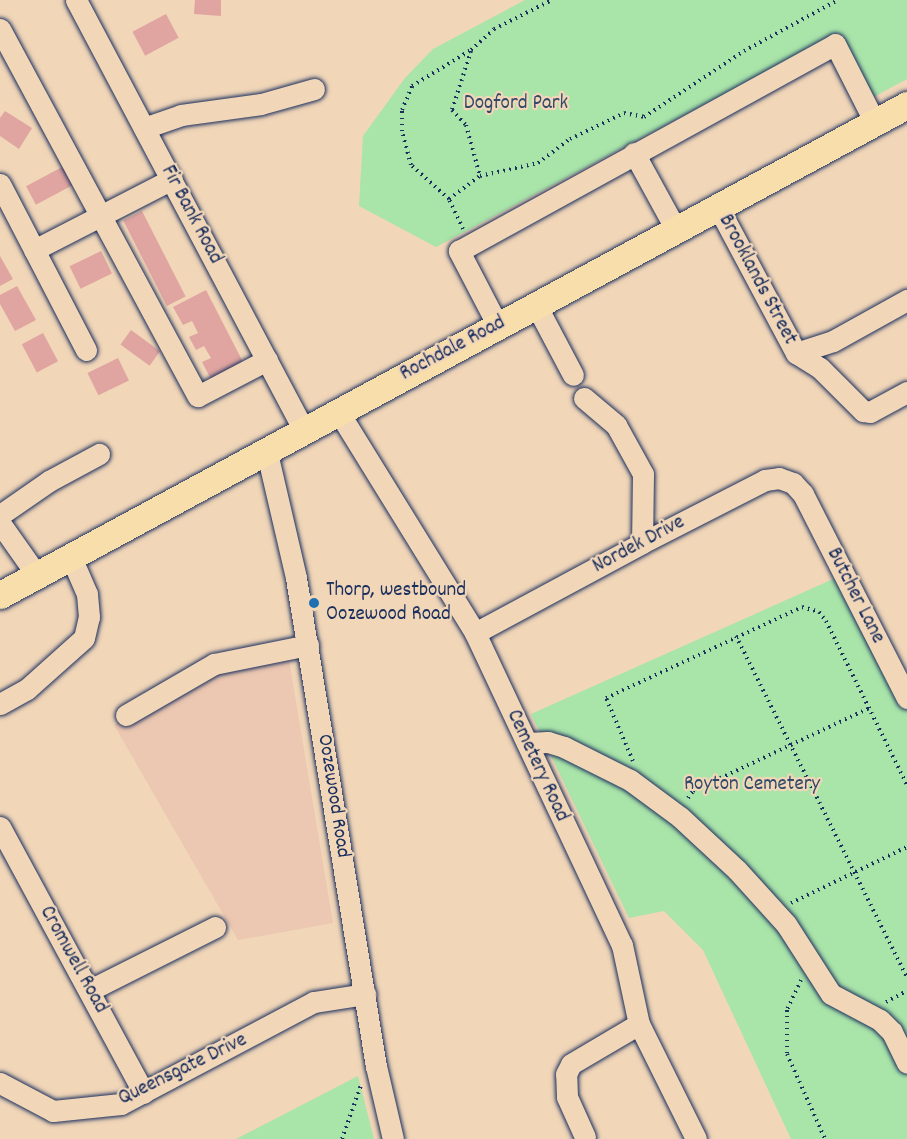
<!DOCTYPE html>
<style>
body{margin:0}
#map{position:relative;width:907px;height:1139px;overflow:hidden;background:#f1d6b8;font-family:Dekko,sans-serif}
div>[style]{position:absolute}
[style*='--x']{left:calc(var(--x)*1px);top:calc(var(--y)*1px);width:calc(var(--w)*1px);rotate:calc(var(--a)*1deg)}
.built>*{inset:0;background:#ecc7b1}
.green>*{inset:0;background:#a9e4a9}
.building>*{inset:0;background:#e0a5a1;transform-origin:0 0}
.path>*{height:4px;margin-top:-2px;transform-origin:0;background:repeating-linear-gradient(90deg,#1b2f5e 0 1.5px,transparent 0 6px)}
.roads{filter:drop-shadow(0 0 2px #1b2f5e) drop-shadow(0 0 2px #1b2f5e)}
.minor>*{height:21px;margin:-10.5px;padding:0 10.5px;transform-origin:10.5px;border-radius:10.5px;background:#f1d6b8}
.major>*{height:27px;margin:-13.5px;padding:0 13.5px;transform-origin:13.5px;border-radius:13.5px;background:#f8deab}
.dots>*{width:16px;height:16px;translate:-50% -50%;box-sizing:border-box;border:3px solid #f1d6b8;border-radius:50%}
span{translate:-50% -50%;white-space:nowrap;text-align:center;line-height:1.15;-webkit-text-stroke:4.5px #f1d6b8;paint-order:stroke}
.park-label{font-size:21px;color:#304a69}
.street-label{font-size:21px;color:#1b2f5e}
.poi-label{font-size:21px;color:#1b2f5e}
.left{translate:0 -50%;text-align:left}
</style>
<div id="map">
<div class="built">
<div style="clip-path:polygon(288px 654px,333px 923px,238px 940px,114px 725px,208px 674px)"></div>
</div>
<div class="green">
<div style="clip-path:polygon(525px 0,907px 0,907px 79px,872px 98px,839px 33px,436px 247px,359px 206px,363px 136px,405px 78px,433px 49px)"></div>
<div style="clip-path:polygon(840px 576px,907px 710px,907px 1139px,791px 1139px,703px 950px,664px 911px,629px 918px,531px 714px)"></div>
<div style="clip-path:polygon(358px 1076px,374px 1139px,236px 1139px)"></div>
</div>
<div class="building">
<div style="clip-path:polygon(195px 0,221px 0,221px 16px,194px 14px)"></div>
<div style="left:166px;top:14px;width:27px;height:38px;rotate:62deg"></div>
<div style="clip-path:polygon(5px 111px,32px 128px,19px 149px,0 136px,0 118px)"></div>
<div style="left:64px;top:166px;width:21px;height:43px;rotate:62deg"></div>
<div style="left:142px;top:211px;width:96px;height:21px;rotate:63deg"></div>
<div style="left:101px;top:251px;width:25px;height:35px;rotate:64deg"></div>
<div style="clip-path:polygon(0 256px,13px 279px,0 286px)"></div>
<div style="clip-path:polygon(17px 286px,36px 320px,15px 331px,0 304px,0 295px)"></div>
<div style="clip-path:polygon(206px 290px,244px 364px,212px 381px,202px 362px,211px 358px,204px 346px,196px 350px,189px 337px,198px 333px,192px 321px,183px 325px,173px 307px)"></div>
<div style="left:131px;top:330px;width:36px;height:18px;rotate:36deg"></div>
<div style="left:43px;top:333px;width:32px;height:24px;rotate:62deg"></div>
<div style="left:118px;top:358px;width:25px;height:34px;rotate:64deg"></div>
</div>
<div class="path">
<div style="--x:471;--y:51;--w:62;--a:107.9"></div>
<div style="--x:452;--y:110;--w:21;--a:47"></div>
<div style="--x:466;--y:125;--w:53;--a:74.6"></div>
<div style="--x:449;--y:199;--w:51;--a:-138.2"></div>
<div style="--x:411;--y:165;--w:35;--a:-105"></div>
<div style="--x:402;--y:131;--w:21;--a:-90"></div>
<div style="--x:402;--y:110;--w:26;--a:-67"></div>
<div style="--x:412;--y:86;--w:69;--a:-31.4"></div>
<div style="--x:471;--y:50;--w:31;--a:-42"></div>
<div style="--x:494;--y:29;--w:65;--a:-26.6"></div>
<div style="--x:463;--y:229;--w:33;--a:-115"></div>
<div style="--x:449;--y:199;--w:39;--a:-37"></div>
<div style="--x:480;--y:176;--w:59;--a:-12.6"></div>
<div style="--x:538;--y:163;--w:40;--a:-37"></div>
<div style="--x:570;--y:139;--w:60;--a:-25.7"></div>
<div style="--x:624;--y:113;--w:20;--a:11"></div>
<div style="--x:644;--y:117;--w:120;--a:-33.4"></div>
<div style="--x:744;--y:51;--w:107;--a:-28.5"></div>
<div style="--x:736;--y:636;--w:381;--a:63.4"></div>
<div style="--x:633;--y:761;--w:69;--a:-113.2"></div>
<div style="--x:606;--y:698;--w:216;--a:-24.9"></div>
<div style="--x:802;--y:607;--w:18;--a:16"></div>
<div style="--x:819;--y:612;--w:11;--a:52"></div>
<div style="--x:826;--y:621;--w:183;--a:63.7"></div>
<div style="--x:688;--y:798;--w:9;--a:-54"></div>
<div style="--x:693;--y:791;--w:195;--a:-25.2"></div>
<div style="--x:791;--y:903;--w:129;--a:-25.8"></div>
<div style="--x:801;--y:980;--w:33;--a:115"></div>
<div style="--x:787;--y:1010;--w:44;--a:90"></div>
<div style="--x:787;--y:1054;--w:93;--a:65.9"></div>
<div style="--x:886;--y:1002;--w:24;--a:-28"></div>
<div style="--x:342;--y:1139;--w:57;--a:-70.6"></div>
</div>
<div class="roads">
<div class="minor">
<div style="--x:76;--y:0;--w:487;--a:62.1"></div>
<div style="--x:0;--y:29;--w:417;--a:61.7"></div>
<div style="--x:198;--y:396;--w:78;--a:-27.6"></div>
<div style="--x:144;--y:128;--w:39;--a:-19"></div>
<div style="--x:181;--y:115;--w:81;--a:-7.8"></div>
<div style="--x:261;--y:104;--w:55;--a:-15.8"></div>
<div style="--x:634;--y:153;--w:85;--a:61.3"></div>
<div style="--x:0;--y:184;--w:187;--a:62.6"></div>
<div style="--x:718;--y:207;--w:166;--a:61.9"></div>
<div style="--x:796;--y:353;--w:28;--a:32"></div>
<div style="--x:820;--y:368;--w:61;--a:45"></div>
<div style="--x:863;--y:411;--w:7;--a:8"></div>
<div style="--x:870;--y:412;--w:42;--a:-28.4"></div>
<div style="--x:34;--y:250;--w:155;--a:-27.2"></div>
<div style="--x:536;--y:305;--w:79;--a:62.1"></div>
<div style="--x:498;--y:326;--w:85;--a:-117.5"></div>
<div style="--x:459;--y:251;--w:429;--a:-28.8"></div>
<div style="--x:835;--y:44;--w:89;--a:63.1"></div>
<div style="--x:796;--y:353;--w:39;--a:-18"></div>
<div style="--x:833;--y:341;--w:85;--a:-29"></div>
<div style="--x:584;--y:398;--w:42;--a:40.2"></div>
<div style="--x:616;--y:425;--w:56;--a:61.1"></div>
<div style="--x:643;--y:474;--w:69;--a:90.8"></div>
<div style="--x:338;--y:411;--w:261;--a:58.3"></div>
<div style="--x:475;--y:633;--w:345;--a:64.8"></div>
<div style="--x:622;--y:945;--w:81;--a:77.9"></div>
<div style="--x:639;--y:1024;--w:128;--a:63.6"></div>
<div style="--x:267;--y:453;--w:128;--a:76.9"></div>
<div style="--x:296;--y:578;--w:495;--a:80.7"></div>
<div style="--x:376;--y:1066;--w:75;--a:76.9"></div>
<div style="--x:0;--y:515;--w:60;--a:-34.8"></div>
<div style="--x:49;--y:481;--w:57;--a:-28.4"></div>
<div style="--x:0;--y:523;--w:62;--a:54.8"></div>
<div style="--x:475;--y:633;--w:190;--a:-28.3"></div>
<div style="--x:642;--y:543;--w:138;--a:-27.1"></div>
<div style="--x:765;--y:480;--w:14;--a:-8"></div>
<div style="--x:779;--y:478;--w:15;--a:20"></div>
<div style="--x:793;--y:483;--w:15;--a:48"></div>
<div style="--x:803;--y:494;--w:229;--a:63"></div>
<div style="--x:0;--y:704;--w:31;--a:-29"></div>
<div style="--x:27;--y:689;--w:76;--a:-41.8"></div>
<div style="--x:84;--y:638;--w:22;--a:-77"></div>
<div style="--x:89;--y:617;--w:23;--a:-95"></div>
<div style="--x:87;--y:594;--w:40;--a:-113.4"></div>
<div style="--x:126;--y:715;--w:102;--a:-30.1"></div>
<div style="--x:214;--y:664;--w:96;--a:-11.4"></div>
<div style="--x:527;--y:743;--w:21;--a:-3"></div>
<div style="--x:548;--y:742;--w:17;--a:17"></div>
<div style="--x:564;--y:747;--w:74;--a:26.6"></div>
<div style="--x:630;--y:780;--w:62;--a:36.5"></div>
<div style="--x:680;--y:817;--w:78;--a:42.9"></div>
<div style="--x:737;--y:870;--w:73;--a:47.8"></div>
<div style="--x:786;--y:924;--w:83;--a:57.3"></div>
<div style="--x:831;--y:994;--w:55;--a:28"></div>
<div style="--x:880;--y:1020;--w:17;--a:45"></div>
<div style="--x:892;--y:1032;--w:34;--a:64"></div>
<div style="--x:0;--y:827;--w:302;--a:61.6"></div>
<div style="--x:90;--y:990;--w:140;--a:-26.7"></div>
<div style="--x:0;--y:1083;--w:60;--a:27.8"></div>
<div style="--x:53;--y:1111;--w:68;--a:-5.9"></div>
<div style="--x:121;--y:1104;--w:218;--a:-27.9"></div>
<div style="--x:314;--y:1002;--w:52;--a:-8.9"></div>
<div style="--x:585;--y:1137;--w:44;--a:-114.2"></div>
<div style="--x:567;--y:1097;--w:23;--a:-92"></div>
<div style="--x:566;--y:1074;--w:11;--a:-63"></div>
<div style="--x:571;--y:1064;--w:79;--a:-30.5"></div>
</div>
<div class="major">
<div style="--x:0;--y:595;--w:1031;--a:-28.38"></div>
</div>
</div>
<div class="dots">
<div style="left:314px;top:603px;background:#1f6fb2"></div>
</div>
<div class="park-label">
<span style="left:516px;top:104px">Dogford Park</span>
<span style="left:752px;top:785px">Royton Cemetery</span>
</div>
<div class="street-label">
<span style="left:191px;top:215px;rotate:62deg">Fir Bank Road</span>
<span style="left:757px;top:280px;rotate:62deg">Brooklands Street</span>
<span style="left:453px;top:349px;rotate:-28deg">Rochdale Road</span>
<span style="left:639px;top:545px;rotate:-28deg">Nordek Drive</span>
<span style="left:855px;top:596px;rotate:63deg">Butcher Lane</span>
<span style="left:537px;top:766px;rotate:65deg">Cemetery Road</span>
<span style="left:333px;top:796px;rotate:81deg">Oozewood Road</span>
<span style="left:73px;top:960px;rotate:61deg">Cromwell Road</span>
<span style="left:183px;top:1070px;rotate:-26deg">Queensgate Drive</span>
</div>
<div class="poi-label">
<span class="left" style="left:326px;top:603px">Thorp, westbound<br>Oozewood Road</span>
</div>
</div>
